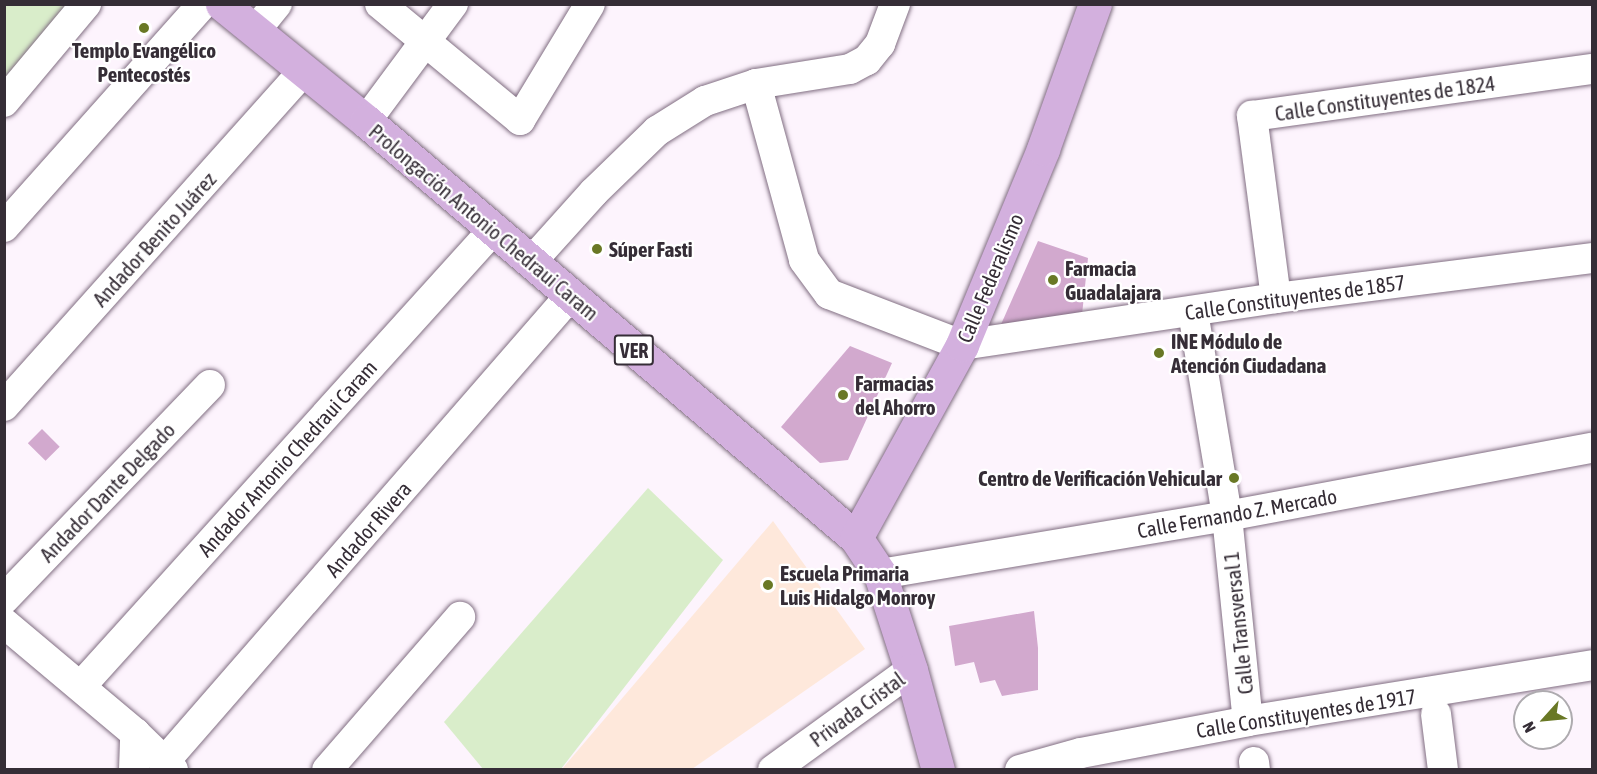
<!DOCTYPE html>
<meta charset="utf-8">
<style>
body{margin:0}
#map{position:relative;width:1597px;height:774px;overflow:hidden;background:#fdf4fd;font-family:"Asap Condensed",sans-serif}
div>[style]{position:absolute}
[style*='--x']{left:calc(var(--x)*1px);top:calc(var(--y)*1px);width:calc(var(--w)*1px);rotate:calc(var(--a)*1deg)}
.education>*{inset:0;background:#fee8db}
.green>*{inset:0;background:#d9edca}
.building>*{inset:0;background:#d2a9ce;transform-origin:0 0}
.roads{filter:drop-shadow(0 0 2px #816e82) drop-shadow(0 0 2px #816e82)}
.minor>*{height:30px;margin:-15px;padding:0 15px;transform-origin:15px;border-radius:15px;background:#fff}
.major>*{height:33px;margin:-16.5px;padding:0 16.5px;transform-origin:16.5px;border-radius:16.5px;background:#d3b0de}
.dots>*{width:16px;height:16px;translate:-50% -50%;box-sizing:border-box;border:3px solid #fff;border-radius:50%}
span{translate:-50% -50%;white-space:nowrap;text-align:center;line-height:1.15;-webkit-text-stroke:4.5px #fff;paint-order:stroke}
.shield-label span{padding:2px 4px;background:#fff;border:2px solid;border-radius:4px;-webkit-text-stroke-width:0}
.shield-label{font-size:20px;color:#352d36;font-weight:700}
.poi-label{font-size:21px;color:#352d36;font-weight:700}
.left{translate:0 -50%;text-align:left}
.right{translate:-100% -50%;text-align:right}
.street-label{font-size:21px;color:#352d36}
.frame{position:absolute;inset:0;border:6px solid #352d36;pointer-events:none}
.north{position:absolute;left:1513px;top:690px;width:60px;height:60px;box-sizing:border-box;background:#fff;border:2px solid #aeabaf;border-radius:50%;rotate:243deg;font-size:16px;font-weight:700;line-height:24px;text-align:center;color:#352d36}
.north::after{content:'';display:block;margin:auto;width:21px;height:27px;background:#697825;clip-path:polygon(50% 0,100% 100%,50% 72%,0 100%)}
</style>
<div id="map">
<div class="education">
<div style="clip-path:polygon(773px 521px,865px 649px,692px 769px,562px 769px)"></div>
</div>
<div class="green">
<div style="clip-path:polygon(5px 5px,78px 5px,5px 113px)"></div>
<div style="clip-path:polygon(648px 488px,723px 560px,561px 769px,483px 769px,444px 722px)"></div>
</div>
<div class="building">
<div style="clip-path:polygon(1038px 241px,1088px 258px,1081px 324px,995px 338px)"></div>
<div style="clip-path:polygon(850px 346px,892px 363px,848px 460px,820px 463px,781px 427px)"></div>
<div style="left:42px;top:429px;width:25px;height:20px;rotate:45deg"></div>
<div style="clip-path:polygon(1034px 611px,1038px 648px,1038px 690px,1002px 696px,995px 680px,980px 683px,974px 662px,955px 666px,949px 626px)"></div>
</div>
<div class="roads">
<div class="minor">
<div style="--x:380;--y:4;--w:182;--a:39.6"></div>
<div style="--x:520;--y:120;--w:135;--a:-58.9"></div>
<div style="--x:255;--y:31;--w:35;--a:-51"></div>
<div style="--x:756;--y:84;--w:182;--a:74.7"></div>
<div style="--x:804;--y:260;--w:42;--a:53.7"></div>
<div style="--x:829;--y:294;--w:142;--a:21"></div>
<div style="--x:962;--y:345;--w:317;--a:-8.5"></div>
<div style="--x:1276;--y:298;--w:319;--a:-7.2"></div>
<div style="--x:4;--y:102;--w:128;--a:-50.1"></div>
<div style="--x:366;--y:121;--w:146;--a:-53.4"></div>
<div style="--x:4;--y:227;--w:299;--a:-48.3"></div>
<div style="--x:531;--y:262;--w:94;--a:-48"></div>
<div style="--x:594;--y:192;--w:88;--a:-44.1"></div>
<div style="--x:657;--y:131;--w:57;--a:-32"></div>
<div style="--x:705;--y:101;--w:54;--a:-18.4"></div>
<div style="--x:756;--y:84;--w:95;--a:-9.1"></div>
<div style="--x:850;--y:69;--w:19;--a:-28"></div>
<div style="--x:867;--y:60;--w:21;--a:-51"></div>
<div style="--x:880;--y:44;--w:43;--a:-69.4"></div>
<div style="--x:1276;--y:298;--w:184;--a:-97.5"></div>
<div style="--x:1252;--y:116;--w:343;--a:-7.9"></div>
<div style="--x:1193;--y:312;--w:207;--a:80.5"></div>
<div style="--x:1227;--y:516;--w:206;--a:84.2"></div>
<div style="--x:4;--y:406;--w:448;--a:-48.2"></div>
<div style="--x:880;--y:574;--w:352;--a:-9.5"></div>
<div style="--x:1227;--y:516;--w:371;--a:-10.6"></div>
<div style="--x:4;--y:599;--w:297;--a:-46.1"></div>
<div style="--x:4;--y:623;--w:171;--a:40"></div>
<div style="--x:135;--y:733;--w:53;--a:44.2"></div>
<div style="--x:81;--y:686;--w:616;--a:-47.9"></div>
<div style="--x:1436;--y:714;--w:56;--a:82.9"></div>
<div style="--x:165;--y:761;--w:617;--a:-48.95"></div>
<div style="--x:1254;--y:762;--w:8;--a:83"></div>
<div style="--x:134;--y:770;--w:37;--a:-88"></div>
<div style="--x:327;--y:770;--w:203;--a:-49"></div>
<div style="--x:773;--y:770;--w:170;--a:-35.9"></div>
<div style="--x:1020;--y:770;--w:63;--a:-15.6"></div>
<div style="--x:1081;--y:753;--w:170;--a:-10.8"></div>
<div style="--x:1248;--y:721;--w:349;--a:-9.2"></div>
</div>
<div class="major">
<div style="--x:222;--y:4;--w:186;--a:39.1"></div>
<div style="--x:366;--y:121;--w:643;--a:40.4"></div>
<div style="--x:856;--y:538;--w:43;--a:56.3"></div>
<div style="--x:880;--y:574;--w:101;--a:72.1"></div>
<div style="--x:911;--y:670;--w:104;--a:74.9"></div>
<div style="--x:856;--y:538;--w:220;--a:-61.2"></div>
<div style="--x:962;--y:345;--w:212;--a:-67.5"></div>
<div style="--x:1043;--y:149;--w:154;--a:-70.3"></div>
</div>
</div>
<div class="dots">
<div style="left:144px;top:28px;background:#697825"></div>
<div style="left:597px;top:249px;background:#697825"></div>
<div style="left:1053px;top:280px;background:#697825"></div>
<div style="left:1159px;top:353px;background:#697825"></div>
<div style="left:843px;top:395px;background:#697825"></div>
<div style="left:1234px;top:478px;background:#697825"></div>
<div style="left:768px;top:585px;background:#697825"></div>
</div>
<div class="shield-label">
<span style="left:634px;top:350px">VER</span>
</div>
<div class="poi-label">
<span style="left:144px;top:62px">Templo Evangélico<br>Pentecostés</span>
<span class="left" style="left:609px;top:249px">Súper Fasti</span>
<span class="left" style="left:1065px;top:280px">Farmacia<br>Guadalajara</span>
<span class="left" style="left:1171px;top:353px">INE Módulo de<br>Atención Ciudadana</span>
<span class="left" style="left:855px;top:395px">Farmacias<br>del Ahorro</span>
<span class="right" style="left:1222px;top:478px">Centro de Verificación Vehicular</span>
<span class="left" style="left:780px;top:585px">Escuela Primaria<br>Luis Hidalgo Monroy</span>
</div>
<div class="street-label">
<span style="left:1385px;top:98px;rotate:-8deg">Calle Constituyentes de 1824</span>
<span style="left:484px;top:222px;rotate:40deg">Prolongación Antonio Chedraui Caram</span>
<span style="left:154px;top:239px;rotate:-48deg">Andador Benito Juárez</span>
<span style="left:990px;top:278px;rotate:-67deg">Calle Federalismo</span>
<span style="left:1295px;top:297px;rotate:-8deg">Calle Constituyentes de 1857</span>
<span style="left:287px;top:458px;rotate:-48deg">Andador Antonio Chedraui Caram</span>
<span style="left:107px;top:492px;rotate:-46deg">Andador Dante Delgado</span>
<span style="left:1237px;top:513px;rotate:-10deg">Calle Fernando Z. Mercado</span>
<span style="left:368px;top:529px;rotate:-49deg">Andador Rivera</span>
<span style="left:1238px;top:623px;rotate:-96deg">Calle Transversal 1</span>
<span style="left:857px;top:709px;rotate:-36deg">Privada Cristal</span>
<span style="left:1306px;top:713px;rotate:-9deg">Calle Constituyentes de 1917</span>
</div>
<div class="frame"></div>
<div class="north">N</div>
</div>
